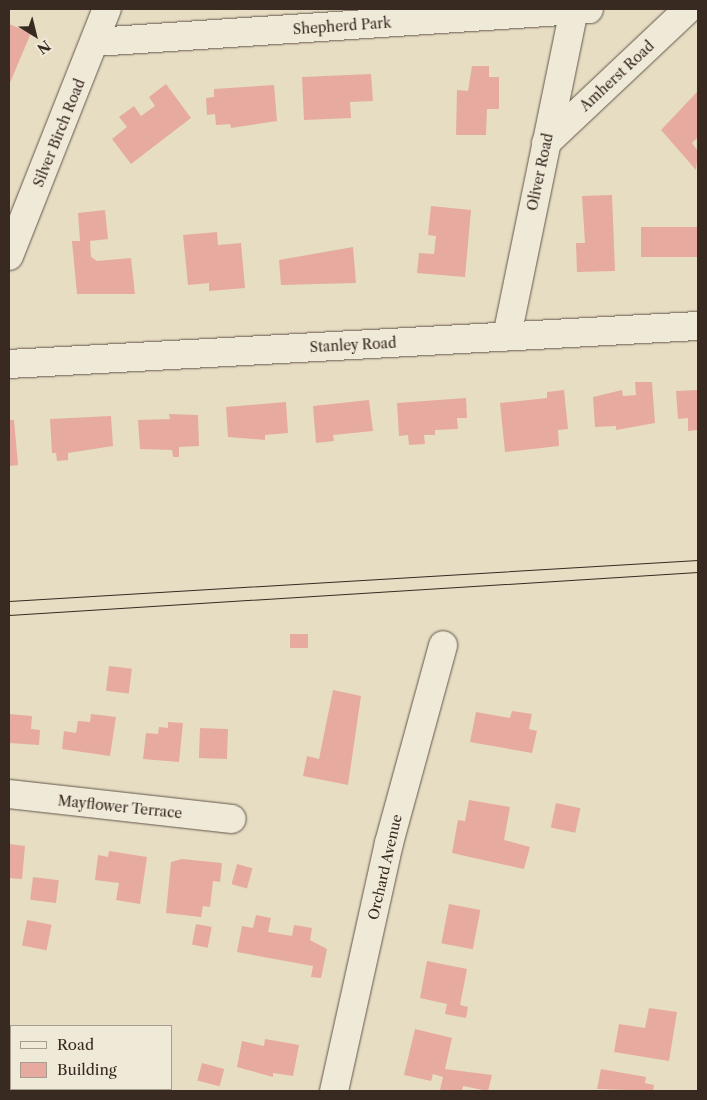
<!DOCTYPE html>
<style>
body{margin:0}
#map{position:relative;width:707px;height:1100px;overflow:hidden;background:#e7ddc3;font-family:"Libre Caslon Text",serif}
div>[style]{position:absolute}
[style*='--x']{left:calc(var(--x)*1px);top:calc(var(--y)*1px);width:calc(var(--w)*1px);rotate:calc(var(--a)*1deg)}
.building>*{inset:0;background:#e6ab9e;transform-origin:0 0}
.roads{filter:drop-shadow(0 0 1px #64564a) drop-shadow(0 0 1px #64564a)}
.minor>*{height:28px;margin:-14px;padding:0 14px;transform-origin:14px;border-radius:14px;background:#efe9d8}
.tram>*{height:1px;margin:-0.5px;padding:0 0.5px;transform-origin:0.5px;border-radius:0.5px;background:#382921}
span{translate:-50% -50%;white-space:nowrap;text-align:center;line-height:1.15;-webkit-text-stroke:4px #efe9d8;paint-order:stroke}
.street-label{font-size:14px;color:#382921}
.frame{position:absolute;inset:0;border:10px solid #382921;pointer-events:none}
.legend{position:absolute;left:10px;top:1025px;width:162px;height:65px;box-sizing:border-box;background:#efe9d8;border:1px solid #a69c8f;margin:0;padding:6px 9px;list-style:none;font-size:15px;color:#382921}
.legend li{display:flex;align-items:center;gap:10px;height:25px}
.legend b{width:25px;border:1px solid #a69c8f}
.north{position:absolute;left:10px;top:10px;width:50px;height:50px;-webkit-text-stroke:4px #efe9d8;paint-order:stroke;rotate:144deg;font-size:14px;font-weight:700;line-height:20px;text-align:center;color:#382921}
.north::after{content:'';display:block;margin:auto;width:18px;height:22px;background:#382921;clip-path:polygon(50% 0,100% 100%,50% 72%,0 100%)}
</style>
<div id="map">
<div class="building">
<div style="clip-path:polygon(9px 24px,31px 33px,9px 85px)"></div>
<div style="clip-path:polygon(472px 66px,489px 66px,489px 77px,499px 77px,499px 109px,487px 109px,486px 135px,456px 135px,457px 90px,468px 91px)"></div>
<div style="clip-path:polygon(371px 74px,373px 101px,350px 102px,351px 118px,304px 120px,302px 77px)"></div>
<div style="clip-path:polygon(166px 84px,191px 118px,131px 164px,112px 139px,127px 127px,119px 117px,134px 106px,141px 116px,155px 106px,149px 97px)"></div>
<div style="clip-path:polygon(274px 85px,277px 121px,231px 128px,230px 124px,216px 125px,215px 114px,207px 115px,206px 98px,214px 97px,214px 89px)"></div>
<div style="clip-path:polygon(698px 91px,698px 137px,692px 143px,698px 151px,696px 170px,661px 130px)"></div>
<div style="clip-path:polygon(612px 195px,615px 271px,577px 272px,576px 243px,585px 243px,582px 196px)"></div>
<div style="clip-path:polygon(431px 206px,471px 210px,465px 277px,417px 273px,419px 253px,434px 254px,436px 236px,428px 235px)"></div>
<div style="clip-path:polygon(105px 210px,108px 239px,90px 241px,91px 257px,97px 261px,131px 258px,135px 294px,77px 294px,72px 241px,80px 241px,78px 213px)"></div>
<div style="left:698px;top:227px;width:30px;height:57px;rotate:90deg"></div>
<div style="clip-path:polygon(217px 232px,218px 245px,241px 243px,245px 288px,209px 291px,209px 283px,188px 285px,183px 235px)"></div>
<div style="clip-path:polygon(353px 247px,356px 283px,281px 285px,279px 260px)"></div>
<div style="clip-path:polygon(635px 382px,652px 382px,655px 423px,616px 430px,616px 426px,595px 427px,593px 397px,622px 390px,623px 396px,636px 395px)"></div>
<div style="clip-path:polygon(564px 390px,568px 429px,558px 430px,559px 446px,505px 452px,500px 403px,547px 398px,547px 392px)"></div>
<div style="clip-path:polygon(698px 390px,698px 430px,688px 431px,688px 418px,678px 419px,676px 391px)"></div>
<div style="clip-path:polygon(466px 398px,467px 418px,457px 418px,458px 429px,435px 430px,435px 435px,424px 435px,425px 444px,409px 445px,408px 435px,399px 436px,397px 403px)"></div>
<div style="clip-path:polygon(369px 400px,373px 431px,333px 435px,334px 441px,316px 443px,313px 406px)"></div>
<div style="clip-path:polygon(286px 402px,288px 433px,265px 435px,265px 440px,228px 437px,226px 407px)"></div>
<div style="clip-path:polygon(169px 414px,198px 415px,199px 446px,179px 447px,179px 457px,173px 457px,172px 450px,140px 449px,138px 420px,170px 419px)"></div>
<div style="clip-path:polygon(111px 416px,113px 446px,68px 453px,68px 460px,57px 461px,56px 453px,52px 453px,50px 419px)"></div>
<div style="clip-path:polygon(9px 420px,14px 420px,18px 465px,9px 466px)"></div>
<div style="left:290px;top:634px;width:18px;height:14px"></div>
<div style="left:109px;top:666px;width:23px;height:25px;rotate:7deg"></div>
<div style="clip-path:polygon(333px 690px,361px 696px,348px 785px,303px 776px,307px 756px,319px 759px)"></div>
<div style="clip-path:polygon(512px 711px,532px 714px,529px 729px,537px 731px,532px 753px,470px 742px,476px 712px,510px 718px)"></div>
<div style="clip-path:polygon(9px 714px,32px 716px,31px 729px,40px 730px,39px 745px,9px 743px)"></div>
<div style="clip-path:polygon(91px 714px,116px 717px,110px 756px,62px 749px,64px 731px,76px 733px,78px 721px,90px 722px)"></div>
<div style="clip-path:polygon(168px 722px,183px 723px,179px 762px,143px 759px,146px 733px,158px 734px,159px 727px,168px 728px)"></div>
<div style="left:200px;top:728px;width:28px;height:30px;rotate:2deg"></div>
<div style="clip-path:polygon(469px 800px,510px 807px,504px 840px,530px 847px,524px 869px,452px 853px,458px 820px,465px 821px)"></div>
<div style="left:556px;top:803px;width:25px;height:25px;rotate:12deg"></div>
<div style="clip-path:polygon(9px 844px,25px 846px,22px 879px,9px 878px)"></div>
<div style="clip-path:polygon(109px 851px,147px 857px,140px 904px,116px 900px,119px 883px,95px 880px,98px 855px,108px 857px)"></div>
<div style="clip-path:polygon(182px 859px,222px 863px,220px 882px,213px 881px,210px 907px,203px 906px,201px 917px,166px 913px,171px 862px)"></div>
<div style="left:237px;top:864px;width:16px;height:21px;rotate:15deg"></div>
<div style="left:33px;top:877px;width:26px;height:23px;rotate:7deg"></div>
<div style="left:449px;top:904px;width:32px;height:40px;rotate:11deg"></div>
<div style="clip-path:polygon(256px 915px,271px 918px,268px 932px,292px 936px,294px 925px,312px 928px,310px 940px,327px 949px,321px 978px,311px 977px,313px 966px,237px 952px,242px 926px,253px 928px)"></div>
<div style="left:27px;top:920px;width:25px;height:26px;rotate:11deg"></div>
<div style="left:196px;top:924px;width:16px;height:21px;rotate:11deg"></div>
<div style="clip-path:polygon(427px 961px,467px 969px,460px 1005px,468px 1007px,466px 1018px,445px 1014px,447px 1004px,420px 998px)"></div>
<div style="clip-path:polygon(649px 1008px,677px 1012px,669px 1061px,614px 1052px,619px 1024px,645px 1028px)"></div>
<div style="clip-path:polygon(415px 1029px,452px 1038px,445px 1069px,492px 1075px,488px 1091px,463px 1086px,462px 1091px,444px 1091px,440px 1090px,443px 1077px,433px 1074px,431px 1081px,404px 1075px)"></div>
<div style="clip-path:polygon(265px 1039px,299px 1045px,293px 1076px,273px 1073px,273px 1077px,237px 1067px,242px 1041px,264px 1046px)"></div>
<div style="left:202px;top:1063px;width:23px;height:18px;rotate:15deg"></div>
<div style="clip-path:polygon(601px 1069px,646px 1077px,645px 1083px,654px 1085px,653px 1091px,597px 1089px)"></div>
<div style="clip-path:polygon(100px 1089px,152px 1089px,151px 1091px)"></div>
</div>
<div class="roads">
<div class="minor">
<div style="--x:95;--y:42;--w:495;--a:-3.8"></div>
<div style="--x:546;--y:143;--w:195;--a:-43.3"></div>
<div style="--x:9;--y:256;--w:266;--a:-68.4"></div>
<div style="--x:507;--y:336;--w:334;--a:-78.4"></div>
<div style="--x:9;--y:364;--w:690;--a:-3.16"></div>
<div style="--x:9;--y:794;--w:224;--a:6.4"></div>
<div style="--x:334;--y:1091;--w:254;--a:-77.5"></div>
<div style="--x:389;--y:843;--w:205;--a:-74.7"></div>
</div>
</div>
<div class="tram">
<div style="--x:9;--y:601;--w:690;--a:-3.41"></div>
<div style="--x:9;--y:615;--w:690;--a:-3.57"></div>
</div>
<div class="street-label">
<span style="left:342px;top:26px;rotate:-4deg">Shepherd Park</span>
<span style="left:617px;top:76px;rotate:-43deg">Amherst Road</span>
<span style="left:59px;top:133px;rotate:-68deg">Silver Birch Road</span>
<span style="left:540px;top:172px;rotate:-78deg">Oliver Road</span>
<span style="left:353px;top:345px;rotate:-3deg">Stanley Road</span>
<span style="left:120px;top:807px;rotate:6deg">Mayflower Terrace</span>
<span style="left:385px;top:867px;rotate:-77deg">Orchard Avenue</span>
</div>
<div class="frame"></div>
<ul class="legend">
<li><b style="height:6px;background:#efe9d8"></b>Road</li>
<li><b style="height:14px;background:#e6ab9e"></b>Building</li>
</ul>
<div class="north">N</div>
</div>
